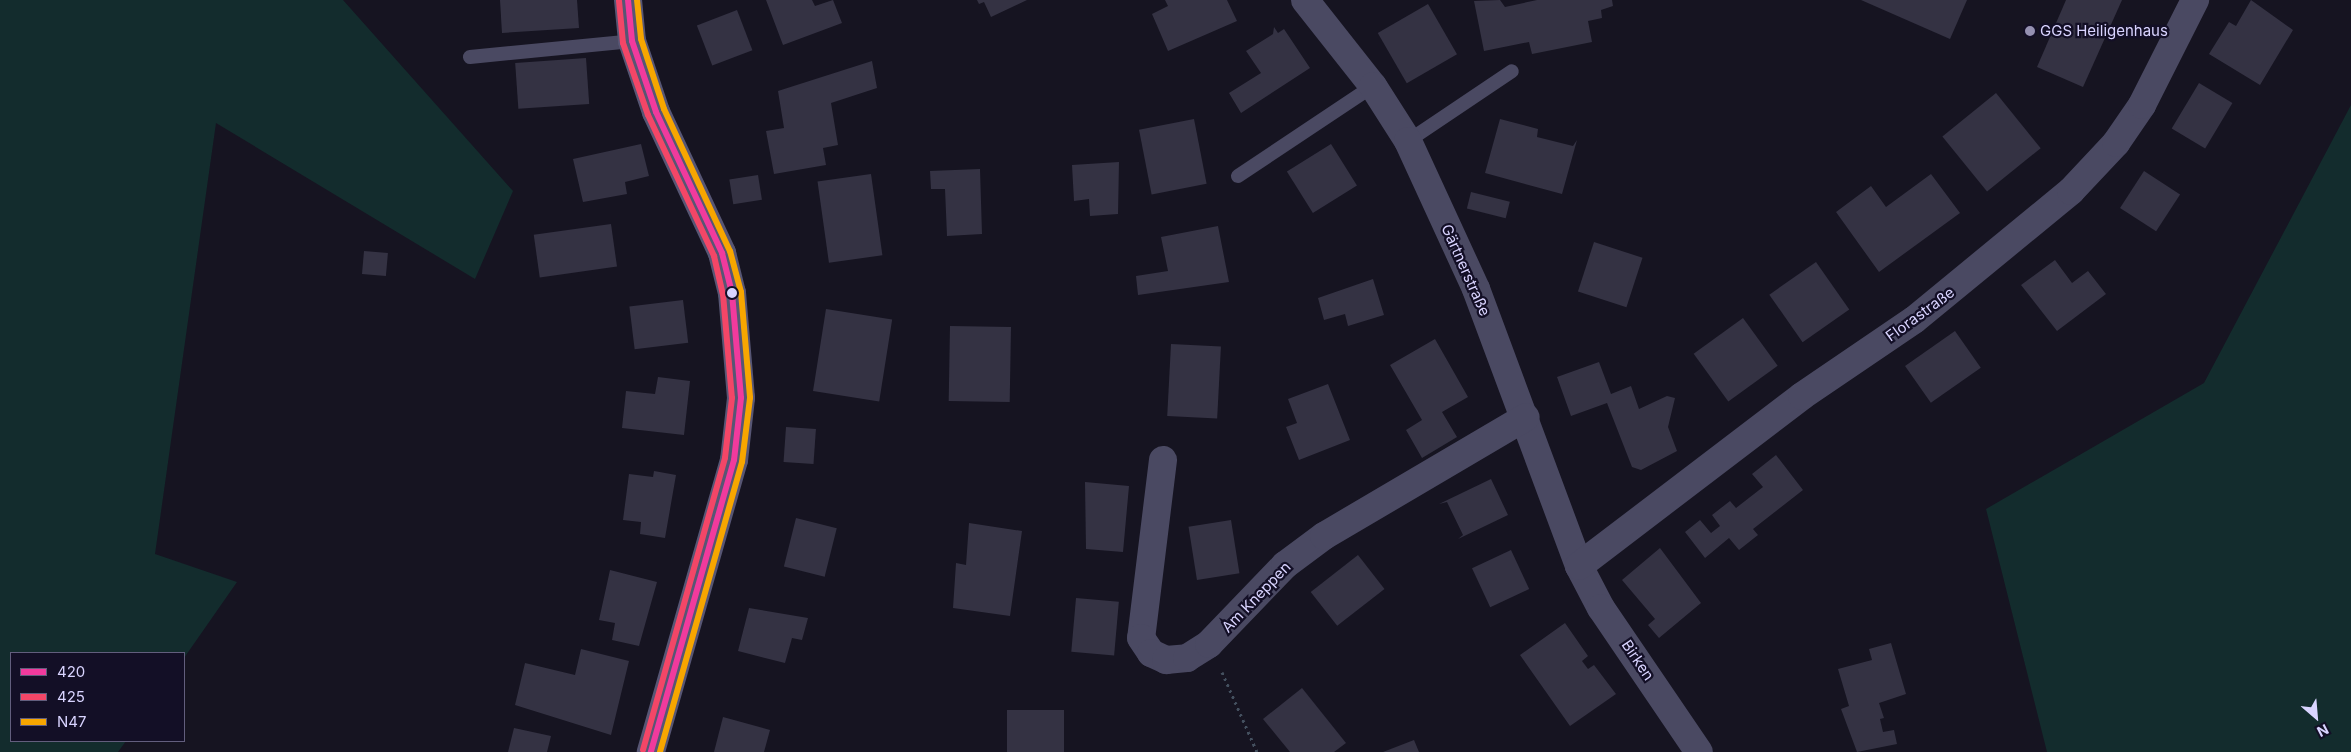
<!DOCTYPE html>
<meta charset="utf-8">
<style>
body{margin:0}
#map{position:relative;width:2351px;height:752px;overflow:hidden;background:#161421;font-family:Inter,sans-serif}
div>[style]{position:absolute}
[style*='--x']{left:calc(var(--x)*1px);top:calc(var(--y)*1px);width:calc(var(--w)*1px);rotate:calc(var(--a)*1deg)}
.green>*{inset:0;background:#132c2d}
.building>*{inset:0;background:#343243;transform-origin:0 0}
.path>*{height:3px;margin-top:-1.5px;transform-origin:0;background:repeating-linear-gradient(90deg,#44505f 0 2.5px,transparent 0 6.5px)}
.lane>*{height:14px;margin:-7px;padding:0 7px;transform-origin:7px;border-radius:7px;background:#4a4962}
.street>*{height:28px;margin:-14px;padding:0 14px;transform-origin:14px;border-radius:14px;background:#4a4962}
.secondary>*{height:28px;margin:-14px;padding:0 14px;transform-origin:14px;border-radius:14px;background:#575674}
.bus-1>*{height:6px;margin:-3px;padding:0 3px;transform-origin:3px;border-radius:3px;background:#f13a9d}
.bus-2>*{height:6px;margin:-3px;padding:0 3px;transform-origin:3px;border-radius:3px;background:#f34667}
.bus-3>*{height:6px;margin:-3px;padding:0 3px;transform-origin:3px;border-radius:3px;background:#f7a600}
.dots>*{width:14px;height:14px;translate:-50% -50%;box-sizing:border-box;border:2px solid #130f26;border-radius:50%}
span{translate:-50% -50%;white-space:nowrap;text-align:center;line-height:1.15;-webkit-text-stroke:4.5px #130f26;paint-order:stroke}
.poi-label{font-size:15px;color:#d9d4ff}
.left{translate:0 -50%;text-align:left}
.street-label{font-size:15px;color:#d9d4ff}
.legend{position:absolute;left:10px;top:652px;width:175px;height:90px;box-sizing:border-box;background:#130f26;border:1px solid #625e7d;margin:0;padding:6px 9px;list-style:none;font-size:15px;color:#d9d4ff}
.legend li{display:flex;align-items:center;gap:10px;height:25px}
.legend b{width:25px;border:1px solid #625e7d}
.north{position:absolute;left:2291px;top:692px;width:50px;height:50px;-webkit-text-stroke:4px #130f26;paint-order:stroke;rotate:153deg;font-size:14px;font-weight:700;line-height:20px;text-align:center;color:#d9d4ff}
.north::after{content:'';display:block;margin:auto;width:18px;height:22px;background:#d9d4ff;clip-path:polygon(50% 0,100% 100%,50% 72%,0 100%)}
</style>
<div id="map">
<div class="green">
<div style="clip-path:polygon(0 0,343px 0,513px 191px,475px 279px,216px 123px,155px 554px,237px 582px,184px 658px,184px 653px,11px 653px,11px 741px,126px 741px,118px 752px,0 752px)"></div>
<div style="clip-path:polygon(2351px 105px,2351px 752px,2047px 752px,1986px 509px,2204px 383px)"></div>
</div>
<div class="building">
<div style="clip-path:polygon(500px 0,577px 0,579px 28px,502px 33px)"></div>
<div style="clip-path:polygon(766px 0,812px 0,815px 6px,833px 0,842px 23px,783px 45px)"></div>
<div style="clip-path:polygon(977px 0,1027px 0,991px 17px,984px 2px,979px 4px)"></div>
<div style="clip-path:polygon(1165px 0,1227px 0,1237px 21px,1168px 51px,1152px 14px,1168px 6px)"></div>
<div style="clip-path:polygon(1500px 0,1505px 7px,1537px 0,1612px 0,1613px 6px,1601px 10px,1602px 18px,1588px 21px,1592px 42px,1532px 54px,1529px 42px,1484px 51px,1474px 1px)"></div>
<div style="clip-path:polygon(1861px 0,1967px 0,1950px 39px)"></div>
<div style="clip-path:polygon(2066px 0,2122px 0,2083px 87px,2037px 67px)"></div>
<div style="clip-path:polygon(2251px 0,2293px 30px,2260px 85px,2209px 54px,2229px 22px,2236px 26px)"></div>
<div style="left:1428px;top:4px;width:58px;height:58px;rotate:60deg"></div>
<div style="left:737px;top:10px;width:43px;height:43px;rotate:69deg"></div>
<div style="clip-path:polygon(1274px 27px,1278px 33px,1284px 29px,1310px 68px,1241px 113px,1229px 93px,1261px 73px,1246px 51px,1273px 34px)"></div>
<div style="left:586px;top:58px;width:46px;height:71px;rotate:86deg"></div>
<div style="clip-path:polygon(872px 61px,877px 88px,831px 103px,838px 145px,823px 148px,826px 165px,774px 174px,766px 131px,784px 128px,778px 91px)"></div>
<div style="left:2199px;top:83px;width:39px;height:53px;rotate:31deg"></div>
<div style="left:1996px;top:93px;width:71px;height:69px;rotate:51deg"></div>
<div style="left:1194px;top:119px;width:66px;height:56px;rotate:79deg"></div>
<div style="clip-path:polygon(1500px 119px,1538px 129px,1537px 137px,1573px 146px,1577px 140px,1562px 194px,1485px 173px)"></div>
<div style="clip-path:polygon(641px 144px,649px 176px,625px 182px,627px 194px,583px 202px,573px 159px)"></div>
<div style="left:1331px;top:144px;width:49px;height:52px;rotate:58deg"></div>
<div style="clip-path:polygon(1119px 162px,1118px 214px,1090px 216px,1089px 199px,1074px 201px,1072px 165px)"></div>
<div style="clip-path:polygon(980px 169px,982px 234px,947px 236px,945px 189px,931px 189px,930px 171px)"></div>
<div style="left:2144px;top:171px;width:43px;height:44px;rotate:33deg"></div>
<div style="left:871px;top:174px;width:82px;height:54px;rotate:82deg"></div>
<div style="clip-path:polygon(1931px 174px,1960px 213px,1879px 272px,1836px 212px,1871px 186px,1886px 207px)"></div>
<div style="left:758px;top:175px;width:25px;height:29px;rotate:81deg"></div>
<div style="left:1471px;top:192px;width:40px;height:17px;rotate:14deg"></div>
<div style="left:611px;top:224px;width:43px;height:78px;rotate:82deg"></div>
<div style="clip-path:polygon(1218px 226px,1229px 282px,1138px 295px,1136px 276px,1168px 271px,1161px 237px)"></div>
<div style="left:1594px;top:242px;width:51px;height:52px;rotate:18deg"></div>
<div style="left:364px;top:251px;width:24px;height:23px;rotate:5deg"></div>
<div style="clip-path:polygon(2055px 260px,2072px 283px,2088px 271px,2106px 294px,2057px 331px,2021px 285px)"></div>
<div style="left:1816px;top:262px;width:58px;height:57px;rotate:55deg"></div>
<div style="clip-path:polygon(1373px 279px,1384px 315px,1348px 326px,1345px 314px,1324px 320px,1318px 298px)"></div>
<div style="left:683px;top:300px;width:43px;height:54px;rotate:83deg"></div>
<div style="left:826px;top:309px;width:67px;height:83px;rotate:9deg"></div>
<div style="left:1743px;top:318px;width:59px;height:61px;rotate:54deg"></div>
<div style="left:950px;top:326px;width:61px;height:75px;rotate:1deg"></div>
<div style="left:1955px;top:331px;width:45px;height:61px;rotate:55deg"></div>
<div style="clip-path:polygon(1435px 339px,1468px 397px,1442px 412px,1457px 437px,1422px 458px,1406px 430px,1422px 420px,1390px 365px)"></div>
<div style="left:1171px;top:344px;width:50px;height:72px;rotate:3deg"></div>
<div style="clip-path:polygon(1599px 362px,1611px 394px,1631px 386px,1639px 409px,1667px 396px,1675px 398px,1668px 427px,1677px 451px,1641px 470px,1632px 467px,1607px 403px,1571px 416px,1557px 377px)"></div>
<div style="clip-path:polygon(658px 377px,690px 381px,684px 435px,622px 428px,626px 391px,655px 394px)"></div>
<div style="clip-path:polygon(1328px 384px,1350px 440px,1299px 460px,1286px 427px,1297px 423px,1288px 399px)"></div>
<div style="left:786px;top:427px;width:30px;height:35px;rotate:4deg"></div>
<div style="clip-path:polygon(1776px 455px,1803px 490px,1753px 529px,1758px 535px,1739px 550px,1729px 538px,1705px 558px,1685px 532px,1700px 520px,1711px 533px,1720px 526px,1712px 515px,1730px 501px,1736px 508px,1763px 487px,1752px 474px)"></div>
<div style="clip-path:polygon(654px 471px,676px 475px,665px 538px,640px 534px,641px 522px,623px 520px,629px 474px,653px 477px)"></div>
<div style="clip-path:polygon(1491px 479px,1508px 515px,1458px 539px,1463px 535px,1447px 502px,1439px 504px)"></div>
<div style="clip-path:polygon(1085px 482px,1129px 486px,1123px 552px,1086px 549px)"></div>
<div style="left:796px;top:518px;width:42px;height:50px;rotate:14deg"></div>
<div style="left:1231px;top:520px;width:54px;height:43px;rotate:81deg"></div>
<div style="clip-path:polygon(969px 523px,1022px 531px,1010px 616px,953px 608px,956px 563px,966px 565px)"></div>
<div style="clip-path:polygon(1660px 548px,1701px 603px,1659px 638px,1648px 625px,1655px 619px,1622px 580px)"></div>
<div style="left:1511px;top:550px;width:43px;height:43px;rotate:65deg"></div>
<div style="left:1358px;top:555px;width:43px;height:60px;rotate:52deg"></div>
<div style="clip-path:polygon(610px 570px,657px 582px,639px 646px,612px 640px,615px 623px,599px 620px)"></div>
<div style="left:1076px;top:598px;width:43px;height:54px;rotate:5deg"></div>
<div style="clip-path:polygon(749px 608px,808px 618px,802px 640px,792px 638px,785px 663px,738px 651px)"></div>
<div style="clip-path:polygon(1565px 623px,1588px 656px,1582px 661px,1588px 669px,1594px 665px,1616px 694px,1570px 726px,1520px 655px)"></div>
<div style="clip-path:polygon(1891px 643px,1906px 694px,1879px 703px,1884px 718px,1880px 719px,1883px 732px,1894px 730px,1897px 744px,1857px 752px,1841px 709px,1849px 706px,1838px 669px,1872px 660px,1869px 649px)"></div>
<div style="clip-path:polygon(581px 649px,629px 661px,611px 735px,515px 705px,525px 663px,575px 675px)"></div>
<div style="clip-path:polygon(1302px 688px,1346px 743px,1334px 752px,1290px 752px,1263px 719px)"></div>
<div style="left:1007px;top:710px;width:57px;height:42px"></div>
<div style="clip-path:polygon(723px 717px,770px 730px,764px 752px,714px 752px)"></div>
<div style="clip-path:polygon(514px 728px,551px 736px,547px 752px,508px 752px)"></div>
<div style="clip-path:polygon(1414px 740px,1419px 752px,1383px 752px)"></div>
</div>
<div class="path">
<div style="--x:1222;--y:672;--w:87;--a:66.4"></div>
</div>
<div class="lane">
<div style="--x:470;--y:57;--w:163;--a:-5.6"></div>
<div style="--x:1408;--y:141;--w:125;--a:-33.9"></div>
<div style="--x:1238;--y:176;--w:162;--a:-33.7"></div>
</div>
<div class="street">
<div style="--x:1305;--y:0;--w:110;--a:51.7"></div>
<div style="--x:1373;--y:86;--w:65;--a:57.5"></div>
<div style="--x:1408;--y:141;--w:163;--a:65.3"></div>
<div style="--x:1476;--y:289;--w:296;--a:69.6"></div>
<div style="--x:1579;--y:566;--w:47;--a:62.4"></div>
<div style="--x:1601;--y:608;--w:174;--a:55.8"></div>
<div style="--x:1163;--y:460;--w:179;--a:97"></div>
<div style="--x:1141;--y:638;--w:18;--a:56"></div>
<div style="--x:1151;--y:653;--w:17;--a:25"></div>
<div style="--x:1166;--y:660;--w:21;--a:-5"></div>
<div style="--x:1187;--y:658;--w:26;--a:-32"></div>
<div style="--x:1209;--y:644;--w:110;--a:-46.1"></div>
<div style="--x:1285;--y:565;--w:49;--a:-36.6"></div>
<div style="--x:1324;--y:536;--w:234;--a:-30.5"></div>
<div style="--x:1579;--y:566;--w:280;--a:-37.3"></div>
<div style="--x:1802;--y:396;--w:135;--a:-34.2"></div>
<div style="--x:1914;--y:320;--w:203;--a:-39.4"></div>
<div style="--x:2071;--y:191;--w:66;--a:-46.8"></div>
<div style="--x:2116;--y:143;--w:46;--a:-55.6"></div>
<div style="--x:2142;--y:105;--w:118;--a:-63.2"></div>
</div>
<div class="secondary">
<div style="--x:628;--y:0;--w:41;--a:84.4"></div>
<div style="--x:632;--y:41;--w:75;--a:71.3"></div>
<div style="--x:656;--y:112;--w:156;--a:64.9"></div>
<div style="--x:722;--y:253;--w:41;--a:76"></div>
<div style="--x:732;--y:293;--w:105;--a:85.1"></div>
<div style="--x:741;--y:398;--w:62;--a:96.4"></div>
<div style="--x:734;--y:460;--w:304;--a:105.9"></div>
</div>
<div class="bus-1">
<div style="--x:628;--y:0;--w:41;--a:84.4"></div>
<div style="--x:632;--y:41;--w:75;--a:71.3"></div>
<div style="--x:656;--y:112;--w:156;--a:64.9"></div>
<div style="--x:722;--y:253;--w:41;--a:76"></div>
<div style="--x:732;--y:293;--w:105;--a:85.1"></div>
<div style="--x:741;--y:398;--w:62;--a:96.4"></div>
<div style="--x:734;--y:460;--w:304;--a:105.9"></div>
</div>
<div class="bus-2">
<div style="--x:619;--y:1;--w:42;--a:84.6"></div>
<div style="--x:623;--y:43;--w:76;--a:70.9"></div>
<div style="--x:648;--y:115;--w:156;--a:64.9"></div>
<div style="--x:714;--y:256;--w:39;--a:77"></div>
<div style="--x:723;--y:294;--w:104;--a:85.1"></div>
<div style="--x:732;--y:398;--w:60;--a:96.7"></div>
<div style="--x:725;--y:458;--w:303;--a:105.7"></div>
</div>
<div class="bus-3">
<div style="--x:637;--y:0;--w:39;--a:84"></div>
<div style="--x:641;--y:39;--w:74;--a:71.8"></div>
<div style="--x:664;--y:109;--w:157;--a:65.1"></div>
<div style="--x:730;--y:251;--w:42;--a:75"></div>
<div style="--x:741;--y:292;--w:106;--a:85.1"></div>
<div style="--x:750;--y:398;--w:64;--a:97.1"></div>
<div style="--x:742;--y:462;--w:301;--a:105.8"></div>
</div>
<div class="dots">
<div style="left:2030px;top:31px;background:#9591b1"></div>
<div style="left:732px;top:293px;background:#d9d4ff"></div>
</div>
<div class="poi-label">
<span class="left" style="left:2040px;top:31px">GGS Heiligenhaus</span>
</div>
<div class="street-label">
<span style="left:1466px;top:270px;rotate:66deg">Gärtnerstraße</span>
<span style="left:1920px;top:314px;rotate:-36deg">Florastraße</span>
<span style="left:1256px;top:597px;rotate:-46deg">Am Kneppen</span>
<span style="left:1638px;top:660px;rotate:56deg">Birken</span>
</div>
<ul class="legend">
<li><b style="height:6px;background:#f13a9d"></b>420</li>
<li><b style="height:6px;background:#f34667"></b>425</li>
<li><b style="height:6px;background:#f7a600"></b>N47</li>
</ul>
<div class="north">N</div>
</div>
